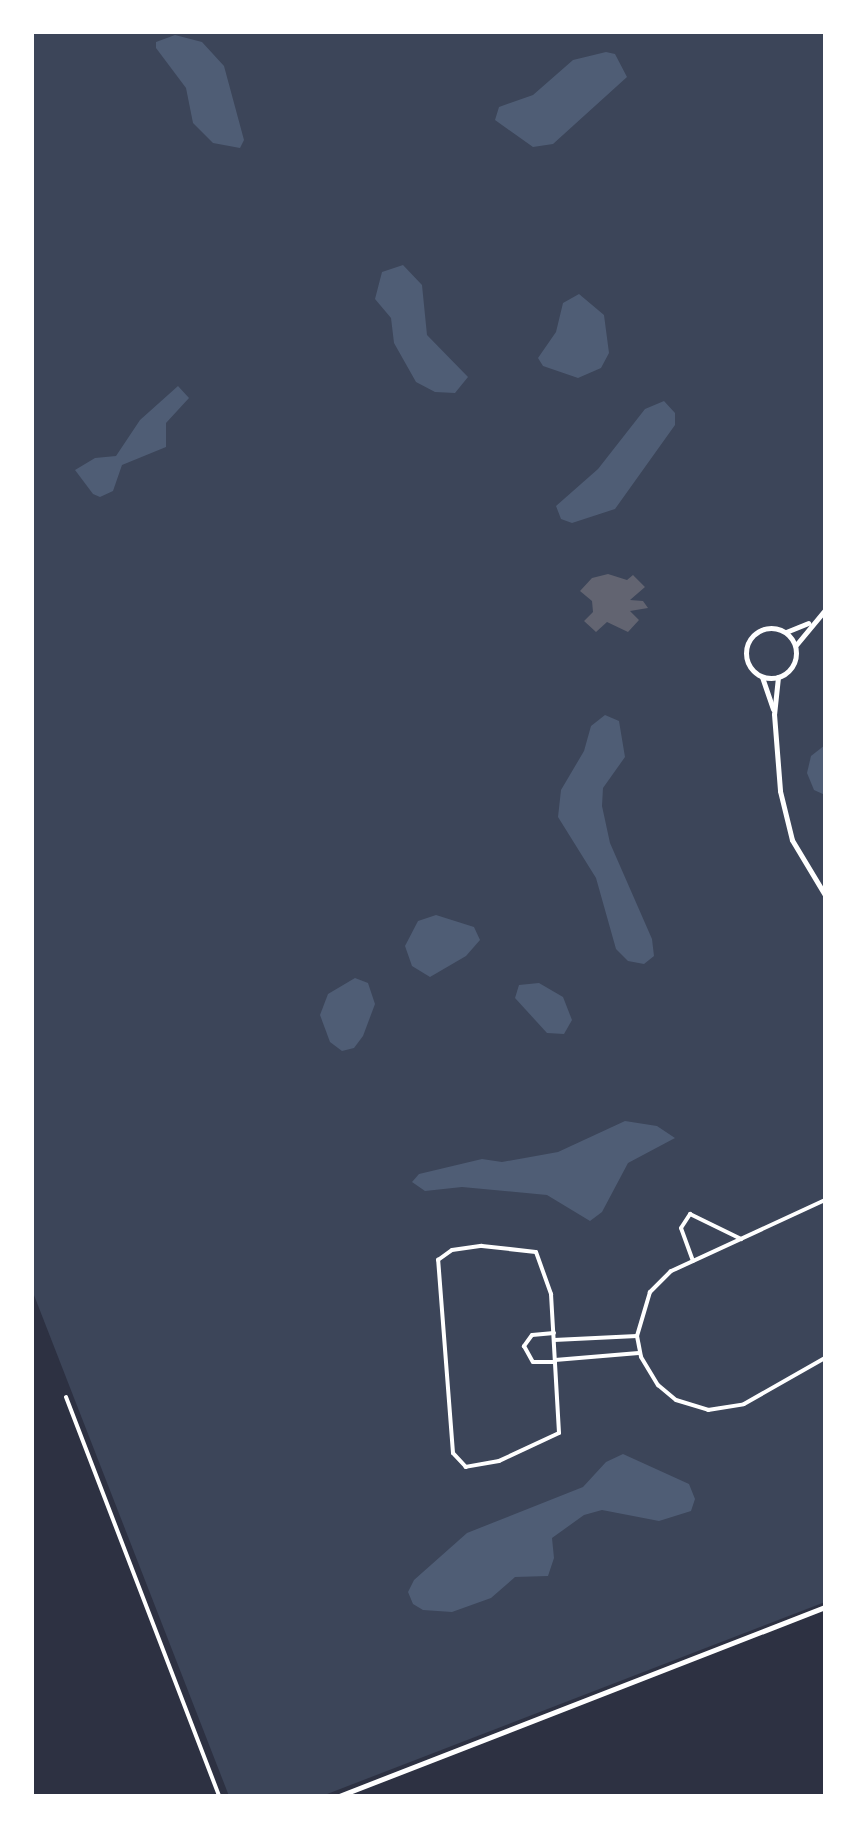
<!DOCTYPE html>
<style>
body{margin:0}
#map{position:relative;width:857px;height:1828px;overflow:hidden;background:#2d3142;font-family:"Roboto Serif",serif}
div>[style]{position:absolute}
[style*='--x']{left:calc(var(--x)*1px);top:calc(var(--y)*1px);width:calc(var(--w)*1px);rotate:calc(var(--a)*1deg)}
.green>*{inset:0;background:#3c4559}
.water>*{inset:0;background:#4f5d75}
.building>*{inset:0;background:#626471}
.minor>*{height:4px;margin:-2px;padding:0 2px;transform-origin:2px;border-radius:2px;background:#fff}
.tertiary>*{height:5px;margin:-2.5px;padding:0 2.5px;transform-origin:2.5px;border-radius:2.5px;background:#fff}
.tertiary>.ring{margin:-2.5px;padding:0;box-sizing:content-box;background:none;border:5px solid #fff;border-radius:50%}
span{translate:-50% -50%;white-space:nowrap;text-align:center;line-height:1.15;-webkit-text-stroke:8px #fff;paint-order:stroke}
.frame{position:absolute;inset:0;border:34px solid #fff;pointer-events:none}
</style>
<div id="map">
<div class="green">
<div style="clip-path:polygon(32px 32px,825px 32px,825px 1602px,322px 1796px,229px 1796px,32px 1290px)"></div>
</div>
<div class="water">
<div style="clip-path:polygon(175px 35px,202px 42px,224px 66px,244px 140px,240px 148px,213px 143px,193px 123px,186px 88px,156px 48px,156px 42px)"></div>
<div style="clip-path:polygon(606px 52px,615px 54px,627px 77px,553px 144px,533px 147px,495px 120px,499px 107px,533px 95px,573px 60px)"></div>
<div style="clip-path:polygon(403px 265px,422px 285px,427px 335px,468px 377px,455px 393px,435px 392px,416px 382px,394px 343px,391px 318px,375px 299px,382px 272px)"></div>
<div style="clip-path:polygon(579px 294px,604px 315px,609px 353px,601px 368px,578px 378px,543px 366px,538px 358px,556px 332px,563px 303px)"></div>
<div style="clip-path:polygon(178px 386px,189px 398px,166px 423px,166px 447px,122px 465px,113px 491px,100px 497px,93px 494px,75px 470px,95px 458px,116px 456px,140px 420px)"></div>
<div style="clip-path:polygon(664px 401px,675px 413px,675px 425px,615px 509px,572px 523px,561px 519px,556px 506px,598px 469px,645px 409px)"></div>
<div style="clip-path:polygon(605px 715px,619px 721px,625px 757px,603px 788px,602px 806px,610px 843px,652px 939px,654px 956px,644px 964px,628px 961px,616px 949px,596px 878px,558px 817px,561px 790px,584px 751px,591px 726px)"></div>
<div style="clip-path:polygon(825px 745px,825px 795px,814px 790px,807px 773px,811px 756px)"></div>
<div style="clip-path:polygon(436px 915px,474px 927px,480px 940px,466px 956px,430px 977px,412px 966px,405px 946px,418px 921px)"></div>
<div style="clip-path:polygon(355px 978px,368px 983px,375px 1004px,363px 1036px,354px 1048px,342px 1051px,330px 1042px,320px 1015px,328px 994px)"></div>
<div style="clip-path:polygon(539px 983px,563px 997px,572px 1020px,564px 1034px,547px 1033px,515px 998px,519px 985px)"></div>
<div style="clip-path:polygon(625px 1121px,657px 1126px,675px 1138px,628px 1163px,602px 1212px,590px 1221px,547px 1195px,462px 1187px,425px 1191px,412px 1182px,419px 1174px,482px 1159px,502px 1162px,558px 1152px)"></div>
<div style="clip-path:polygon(623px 1454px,689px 1484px,695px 1499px,691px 1511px,659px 1521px,602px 1510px,584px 1515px,552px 1538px,554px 1558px,548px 1576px,515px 1577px,491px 1598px,452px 1612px,423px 1610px,413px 1604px,408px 1592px,414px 1580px,467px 1533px,583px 1487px,606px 1462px)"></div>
</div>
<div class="building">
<div style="clip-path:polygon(608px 574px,627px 580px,633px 575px,645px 587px,630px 600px,643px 601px,648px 608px,630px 611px,639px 620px,628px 632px,607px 622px,596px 632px,584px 621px,593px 612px,592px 601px,580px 591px,592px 578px)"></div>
</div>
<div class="minor">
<div style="--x:825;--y:1200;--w:170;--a:155.2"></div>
<div style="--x:671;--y:1271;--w:30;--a:135"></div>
<div style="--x:650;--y:1292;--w:46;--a:106.5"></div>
<div style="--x:637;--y:1336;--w:21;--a:79"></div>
<div style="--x:641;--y:1357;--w:33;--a:59"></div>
<div style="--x:658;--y:1385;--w:23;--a:40"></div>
<div style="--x:676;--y:1400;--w:34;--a:17"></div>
<div style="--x:708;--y:1410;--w:36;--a:-9"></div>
<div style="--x:744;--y:1404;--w:93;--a:-29.6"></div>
<div style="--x:482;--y:1246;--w:54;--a:6.3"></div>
<div style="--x:536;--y:1252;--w:45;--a:70.3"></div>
<div style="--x:551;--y:1294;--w:139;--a:86.7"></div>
<div style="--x:559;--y:1433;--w:66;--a:155"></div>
<div style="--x:499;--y:1461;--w:34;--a:170"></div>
<div style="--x:466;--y:1467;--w:19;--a:-133"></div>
<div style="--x:453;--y:1453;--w:194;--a:-94.4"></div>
<div style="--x:438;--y:1260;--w:17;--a:-36"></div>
<div style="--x:452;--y:1250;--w:30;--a:-8"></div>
<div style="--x:693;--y:1261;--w:35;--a:-110"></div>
<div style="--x:681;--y:1228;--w:17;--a:-57"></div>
<div style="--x:690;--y:1214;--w:57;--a:26.1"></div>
<div style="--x:554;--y:1333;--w:22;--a:175"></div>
<div style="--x:532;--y:1335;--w:14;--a:126"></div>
<div style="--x:524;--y:1346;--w:18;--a:61"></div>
<div style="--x:533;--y:1362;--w:22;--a:0"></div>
<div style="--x:554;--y:1340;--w:83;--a:-2.8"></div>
<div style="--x:555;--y:1360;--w:84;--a:-4.8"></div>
<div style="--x:66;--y:1397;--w:427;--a:69"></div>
</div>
<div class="tertiary">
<div class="ring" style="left:746px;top:628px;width:45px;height:45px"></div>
<div style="--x:786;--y:632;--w:24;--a:-22"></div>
<div style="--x:796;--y:645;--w:45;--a:-50.4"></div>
<div style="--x:762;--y:677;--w:34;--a:71"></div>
<div style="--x:778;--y:677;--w:37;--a:96"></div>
<div style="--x:774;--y:714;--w:77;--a:85.5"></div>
<div style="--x:780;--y:791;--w:50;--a:76.2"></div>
<div style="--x:792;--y:840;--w:64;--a:59"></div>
<div style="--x:339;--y:1796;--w:521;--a:-21.25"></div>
</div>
<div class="frame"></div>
</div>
